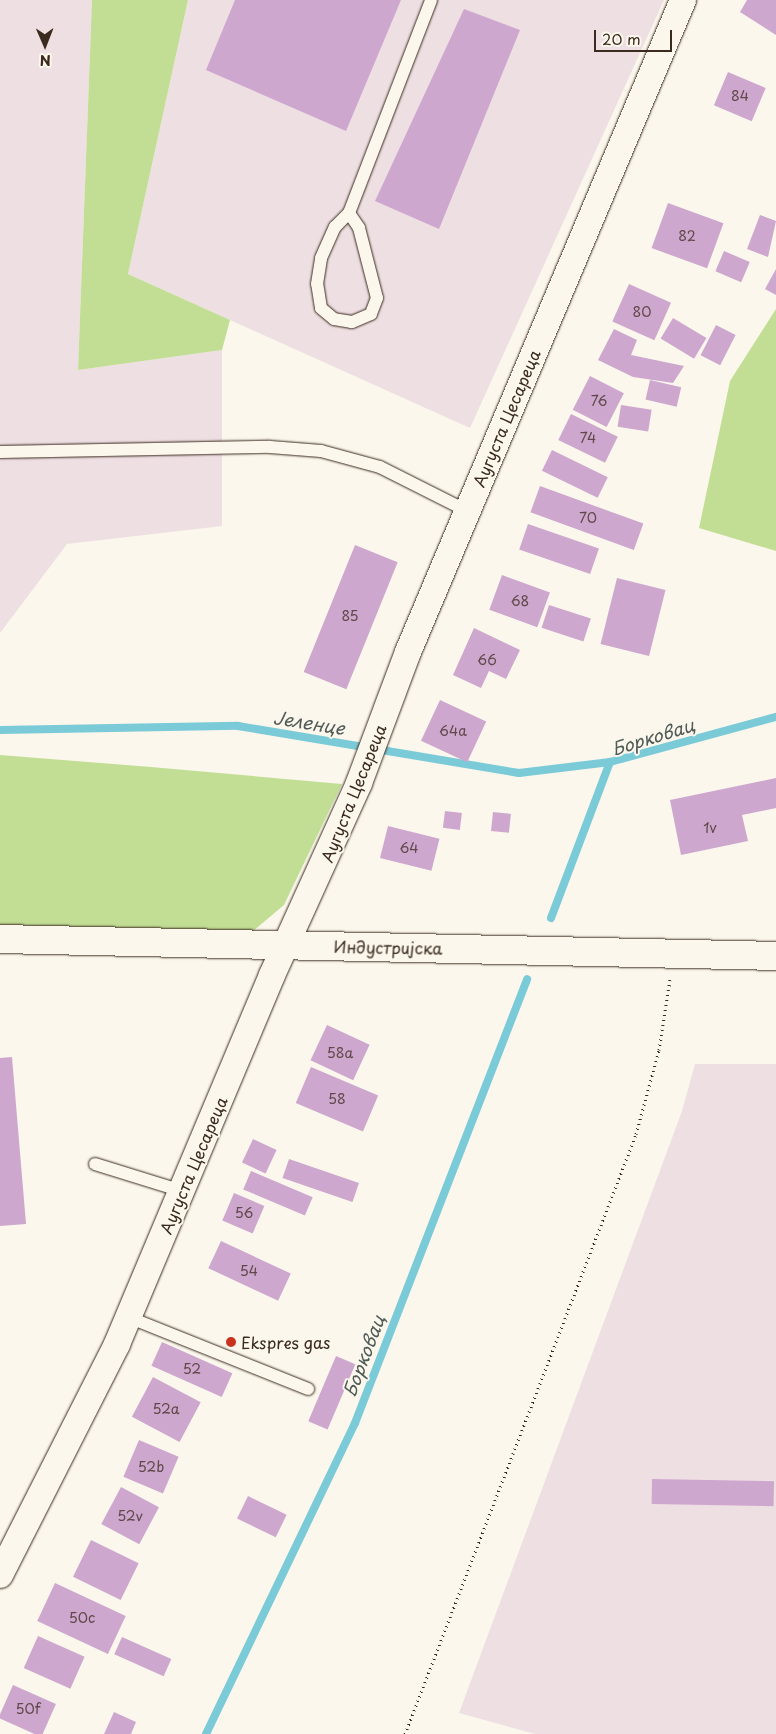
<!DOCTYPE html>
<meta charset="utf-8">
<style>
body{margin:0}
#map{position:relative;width:776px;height:1734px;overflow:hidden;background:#fbf7ec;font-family:"Playpen Sans",sans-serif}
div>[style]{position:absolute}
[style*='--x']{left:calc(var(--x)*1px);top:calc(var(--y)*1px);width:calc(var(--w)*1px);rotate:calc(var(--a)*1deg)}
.built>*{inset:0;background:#eedfe3}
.green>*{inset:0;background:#c2de95}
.stream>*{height:8px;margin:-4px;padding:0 4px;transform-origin:4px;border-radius:4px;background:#7acad7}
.building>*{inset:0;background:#cea7ce;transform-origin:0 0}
.path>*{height:3px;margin-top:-1.5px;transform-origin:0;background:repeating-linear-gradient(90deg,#3b2a1e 0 1px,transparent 0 5px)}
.roads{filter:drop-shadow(0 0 1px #3b2a1e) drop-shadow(0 0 1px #3b2a1e)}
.lane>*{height:12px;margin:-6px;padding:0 6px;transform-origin:6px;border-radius:6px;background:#fbf7ec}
.street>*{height:26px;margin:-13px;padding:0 13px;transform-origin:13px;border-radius:13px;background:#fbf7ec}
.secondary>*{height:28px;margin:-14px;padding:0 14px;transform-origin:14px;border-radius:14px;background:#fbf7ec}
.dots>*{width:14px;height:14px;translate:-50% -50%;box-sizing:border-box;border:2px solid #fbf7ec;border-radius:50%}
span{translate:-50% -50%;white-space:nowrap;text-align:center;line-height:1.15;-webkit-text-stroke:4px #fbf7ec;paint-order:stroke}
.number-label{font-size:14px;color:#60494a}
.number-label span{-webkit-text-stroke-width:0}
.street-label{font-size:16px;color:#3b2a1e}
.poi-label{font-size:16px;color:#3b2a1e}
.left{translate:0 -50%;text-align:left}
.water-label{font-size:18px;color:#4e5a56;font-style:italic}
.north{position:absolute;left:20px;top:20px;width:50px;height:50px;-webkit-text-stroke:4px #fbf7ec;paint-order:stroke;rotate:179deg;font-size:14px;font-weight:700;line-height:20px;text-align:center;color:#3b2a1e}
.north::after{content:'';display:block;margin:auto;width:18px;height:22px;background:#3b2a1e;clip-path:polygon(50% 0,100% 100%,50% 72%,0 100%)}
.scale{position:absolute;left:594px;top:30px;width:78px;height:22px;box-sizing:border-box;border:2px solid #3b2a1e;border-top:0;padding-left:6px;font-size:15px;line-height:18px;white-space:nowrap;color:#3b2a1e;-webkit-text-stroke:4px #fbf7ec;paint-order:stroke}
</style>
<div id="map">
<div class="built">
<div style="clip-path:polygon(0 0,92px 0,78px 370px,222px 350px,222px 526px,67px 544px,0 633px)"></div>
<div style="clip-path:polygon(188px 0,664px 0,470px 428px,128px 274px)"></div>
<div style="clip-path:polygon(695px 1064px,776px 1064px,776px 1734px,535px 1734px,459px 1713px,682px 1111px)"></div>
</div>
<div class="green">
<div style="clip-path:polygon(92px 0,188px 0,128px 274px,230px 320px,222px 350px,78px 370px)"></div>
<div style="clip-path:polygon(776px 309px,776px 551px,699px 528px,730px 381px)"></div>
<div style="clip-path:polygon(0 755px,151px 767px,342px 784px,284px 905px,253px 931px,0 925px)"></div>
</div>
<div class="stream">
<div style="--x:0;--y:730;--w:238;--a:-1"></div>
<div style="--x:238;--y:726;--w:285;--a:9.5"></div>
<div style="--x:519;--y:773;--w:92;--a:-6.9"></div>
<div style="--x:551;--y:918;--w:167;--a:-69.3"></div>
<div style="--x:610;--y:762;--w:172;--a:-15.2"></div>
<div style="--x:206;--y:1734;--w:345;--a:-64.4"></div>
<div style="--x:355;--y:1423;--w:476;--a:-68.8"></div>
</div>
<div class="building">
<div style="clip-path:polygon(235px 0,401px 0,346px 131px,206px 70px)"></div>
<div style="clip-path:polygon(747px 0,776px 0,776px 35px,740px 12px)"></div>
<div style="clip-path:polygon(464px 9px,520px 30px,439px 229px,375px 201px)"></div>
<div style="left:728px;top:72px;width:41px;height:36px;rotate:23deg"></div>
<div style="left:668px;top:203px;width:59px;height:48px;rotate:20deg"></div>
<div style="clip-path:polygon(760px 215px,776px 221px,768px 257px,747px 249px)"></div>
<div style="left:724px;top:251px;width:28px;height:22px;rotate:23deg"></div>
<div style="clip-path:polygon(776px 269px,776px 295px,765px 289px)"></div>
<div style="left:629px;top:284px;width:46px;height:41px;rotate:24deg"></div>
<div style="left:673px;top:318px;width:39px;height:24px;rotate:31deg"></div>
<div style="left:716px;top:325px;width:22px;height:34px;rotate:27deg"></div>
<div style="clip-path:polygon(614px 329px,637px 340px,631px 355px,684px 366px,673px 383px,633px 377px,598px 360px)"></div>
<div style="left:590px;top:376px;width:38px;height:38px;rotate:27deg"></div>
<div style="left:650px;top:380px;width:32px;height:20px;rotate:13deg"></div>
<div style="left:621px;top:405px;width:31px;height:22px;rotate:9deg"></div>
<div style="left:571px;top:414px;width:52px;height:29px;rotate:26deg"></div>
<div style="left:552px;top:450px;width:62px;height:23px;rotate:26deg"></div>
<div style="left:540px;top:486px;width:110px;height:28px;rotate:20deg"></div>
<div style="left:528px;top:524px;width:75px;height:27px;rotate:19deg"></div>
<div style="left:355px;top:545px;width:46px;height:137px;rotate:22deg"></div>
<div style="left:502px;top:575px;width:51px;height:37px;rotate:20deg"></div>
<div style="left:617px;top:578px;width:50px;height:68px;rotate:14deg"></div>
<div style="left:549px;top:605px;width:44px;height:24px;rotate:18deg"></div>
<div style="clip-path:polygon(474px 628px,520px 650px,506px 679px,489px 671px,481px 688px,453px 675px)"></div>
<div style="left:440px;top:700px;width:51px;height:45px;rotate:25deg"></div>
<div style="clip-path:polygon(776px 778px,776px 808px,742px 815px,748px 841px,681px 855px,670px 800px)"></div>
<div style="left:445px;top:811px;width:17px;height:17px;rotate:7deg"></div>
<div style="left:493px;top:812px;width:18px;height:19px;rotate:6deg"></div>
<div style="left:388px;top:826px;width:53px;height:33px;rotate:14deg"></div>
<div style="left:327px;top:1025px;width:47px;height:39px;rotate:25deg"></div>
<div style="clip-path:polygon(12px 1057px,26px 1224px,0 1226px,0 1058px)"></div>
<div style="left:311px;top:1067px;width:73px;height:39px;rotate:23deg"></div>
<div style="left:253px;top:1139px;width:26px;height:26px;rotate:25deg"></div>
<div style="left:289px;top:1159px;width:74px;height:20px;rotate:19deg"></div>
<div style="left:251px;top:1171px;width:67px;height:20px;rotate:23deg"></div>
<div style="left:234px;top:1193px;width:33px;height:30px;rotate:23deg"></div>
<div style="left:221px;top:1241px;width:77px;height:30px;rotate:25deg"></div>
<div style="left:162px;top:1342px;width:77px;height:26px;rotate:24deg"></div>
<div style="left:336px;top:1356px;width:21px;height:71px;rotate:23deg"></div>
<div style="left:153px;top:1377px;width:54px;height:45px;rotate:28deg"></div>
<div style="left:139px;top:1440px;width:43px;height:40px;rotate:23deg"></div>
<div style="left:652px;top:1479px;width:122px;height:25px;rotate:1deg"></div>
<div style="left:121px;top:1487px;width:43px;height:42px;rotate:28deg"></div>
<div style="left:248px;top:1496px;width:43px;height:25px;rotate:26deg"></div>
<div style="left:91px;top:1540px;width:53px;height:41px;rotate:26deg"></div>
<div style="left:55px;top:1583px;width:78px;height:42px;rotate:25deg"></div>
<div style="left:38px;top:1636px;width:51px;height:35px;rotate:24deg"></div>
<div style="left:122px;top:1637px;width:54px;height:19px;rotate:24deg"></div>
<div style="left:13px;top:1685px;width:47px;height:36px;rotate:24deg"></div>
<div style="clip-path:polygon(114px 1712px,136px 1722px,131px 1734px,104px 1734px)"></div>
</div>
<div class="path">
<div style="--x:405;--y:1734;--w:643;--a:-68.94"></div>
<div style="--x:636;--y:1134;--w:87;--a:-74.7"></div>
<div style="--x:659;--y:1050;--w:72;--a:-81.2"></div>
</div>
<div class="roads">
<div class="lane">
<div style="--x:349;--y:213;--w:18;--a:56"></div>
<div style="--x:359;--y:228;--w:72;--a:75.6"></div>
<div style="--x:377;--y:298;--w:17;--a:111"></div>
<div style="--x:371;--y:314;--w:21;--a:157"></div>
<div style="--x:352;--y:322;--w:18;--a:-171"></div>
<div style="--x:334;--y:319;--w:17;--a:-140"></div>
<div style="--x:321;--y:308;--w:24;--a:-99"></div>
<div style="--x:317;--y:284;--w:26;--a:-81"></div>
<div style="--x:321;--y:258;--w:34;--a:-66"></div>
<div style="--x:335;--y:227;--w:20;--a:-45"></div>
<div style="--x:349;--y:213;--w:228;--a:-68.9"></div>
<div style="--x:0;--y:452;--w:270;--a:-1.1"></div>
<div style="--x:270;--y:447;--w:51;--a:4.5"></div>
<div style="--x:321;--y:451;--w:61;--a:15.2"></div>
<div style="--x:380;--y:467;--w:97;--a:26.8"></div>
<div style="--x:95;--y:1164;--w:91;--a:17.2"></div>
<div style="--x:128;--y:1317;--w:194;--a:21.8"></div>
</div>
<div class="street">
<div style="--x:0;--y:1575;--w:259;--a:-63.1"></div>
<div style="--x:117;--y:1344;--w:400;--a:-67.2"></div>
<div style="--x:272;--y:975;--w:211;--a:-65.6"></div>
<div style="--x:359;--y:783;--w:140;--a:-69.5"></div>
<div style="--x:408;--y:652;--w:708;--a:-67.13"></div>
</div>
<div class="secondary">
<div style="--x:0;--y:939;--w:776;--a:1.25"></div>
</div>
</div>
<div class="dots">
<div style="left:231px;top:1342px;background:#c8321e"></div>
</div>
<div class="number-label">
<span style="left:740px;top:96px">84</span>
<span style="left:687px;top:236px">82</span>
<span style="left:642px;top:312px">80</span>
<span style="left:599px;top:401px">76</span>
<span style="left:588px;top:438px">74</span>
<span style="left:588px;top:518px">70</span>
<span style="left:520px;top:601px">68</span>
<span style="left:350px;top:616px">85</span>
<span style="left:487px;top:660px">66</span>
<span style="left:453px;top:731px">64a</span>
<span style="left:710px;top:828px">1v</span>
<span style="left:409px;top:848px">64</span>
<span style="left:340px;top:1053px">58a</span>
<span style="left:337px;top:1099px">58</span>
<span style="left:244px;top:1213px">56</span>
<span style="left:249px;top:1271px">54</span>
<span style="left:192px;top:1369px">52</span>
<span style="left:166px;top:1409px">52a</span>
<span style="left:151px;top:1467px">52b</span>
<span style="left:130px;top:1516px">52v</span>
<span style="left:82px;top:1618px">50c</span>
<span style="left:28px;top:1709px">50f</span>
</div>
<div class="street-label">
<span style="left:506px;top:418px;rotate:-67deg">Аугуста Цесареца</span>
<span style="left:353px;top:793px;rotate:-68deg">Аугуста Цесареца</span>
<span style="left:388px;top:947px;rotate:1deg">Индустријска</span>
<span style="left:193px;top:1165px;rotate:-67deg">Аугуста Цесареца</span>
</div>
<div class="poi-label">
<span class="left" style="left:241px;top:1342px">Ekspres gas</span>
</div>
<div class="water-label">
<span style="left:309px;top:723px;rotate:9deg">Јеленце</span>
<span style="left:653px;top:737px;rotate:-17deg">Борковац</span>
<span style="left:364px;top:1356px;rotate:-69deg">Борковац</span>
</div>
<div class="north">N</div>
<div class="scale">20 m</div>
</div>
